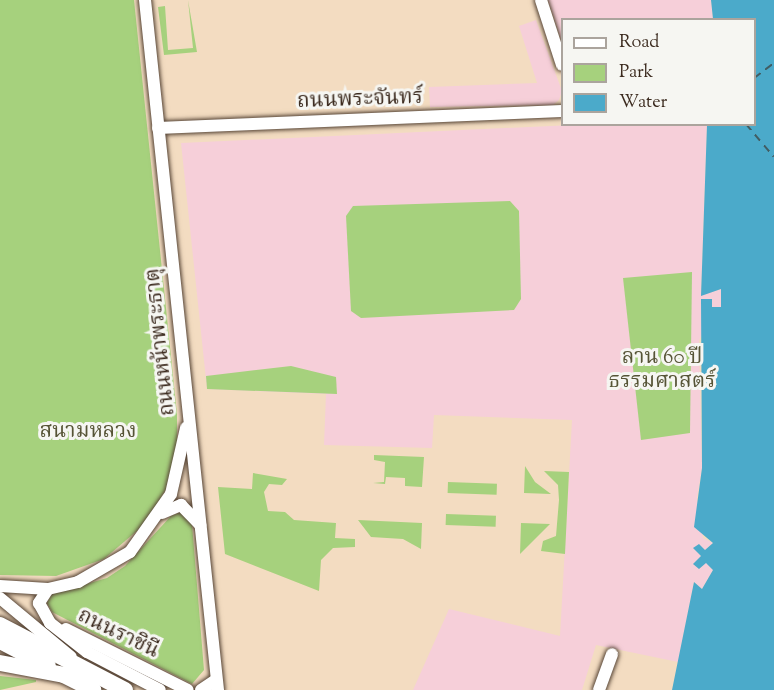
<!DOCTYPE html>
<meta charset="utf-8">
<style>
body{margin:0}
#map{position:relative;width:774px;height:690px;overflow:hidden;background:#f3dcc1;font-family:"Sorts Mill Goudy","Noto Serif Thai",serif}
div>[style]{position:absolute}
[style*='--x']{left:calc(var(--x)*1px);top:calc(var(--y)*1px);width:calc(var(--w)*1px);rotate:calc(var(--a)*1deg)}
.built>*{inset:0;background:#f6cfd9}
.green>*{inset:0;background:#a6d17d;transform-origin:0 0}
.water>*{inset:0;background:#4baaca}
.ferry>*{height:1.5px;margin-top:-0.75px;transform-origin:0;background:repeating-linear-gradient(90deg,#415d63 0 8px,transparent 0 14px)}
.roads{filter:drop-shadow(0 0 2px #574536) drop-shadow(0 0 2px #574536)}
.minor>*{height:12px;margin:-6px;padding:0 6px;transform-origin:6px;border-radius:6px;background:#fff}
.major>*{height:16px;margin:-8px;padding:0 8px;transform-origin:8px;border-radius:8px;background:#fff}
span{translate:-50% -50%;white-space:nowrap;text-align:center;line-height:1.15;-webkit-text-stroke:6px #f6f6f2;paint-order:stroke}
.street-label{font-size:21px;color:#3b2a1e}
.park-label{font-size:21px;color:#565436}
.legend{position:absolute;left:561px;top:18px;width:195px;height:108px;box-sizing:border-box;background:#f6f6f2;border:2px solid #aba49d;margin:0;padding:8px 10px;list-style:none;font-size:18px;color:#3b2a1e}
.legend li{display:flex;align-items:center;gap:12px;height:30px}
.legend b{width:30px;border:2px solid #aba49d}
</style>
<div id="map">
<div class="built">
<div style="clip-path:polygon(548px 0,711px 0,713px 19px,562px 20px,562px 42px)"></div>
<div style="clip-path:polygon(536px 20px,562px 91px,559px 100px,553px 105px,430px 107px,429px 87px,537px 83px,519px 26px)"></div>
<div style="clip-path:polygon(594px 124px,707px 125px,701px 295px,721px 289px,721px 308px,712px 308px,699px 341px,702px 468px,697px 498px,703px 538px,713px 543px,705px 550px,694px 548px,713px 570px,702px 589px,694px 582px,678px 662px,596px 645px,582px 690px,413px 690px,449px 609px,560px 636px,572px 420px,434px 415px,432px 448px,324px 445px,326px 394px,207px 389px,181px 143px)"></div>
</div>
<div class="green">
<div style="clip-path:polygon(0 0,134px 0,177px 414px,177px 452px,166px 489px,145px 524px,104px 559px,56px 576px,0 575px)"></div>
<div style="clip-path:polygon(188px 0,197px 52px,164px 55px,158px 7px,165px 6px,168px 50px,193px 48px)"></div>
<div style="clip-path:polygon(510px 201px,519px 211px,521px 299px,514px 310px,361px 318px,351px 311px,346px 216px,353px 206px)"></div>
<div style="clip-path:polygon(692px 272px,690px 433px,641px 440px,623px 278px)"></div>
<div style="clip-path:polygon(291px 366px,336px 377px,337px 394px,207px 389px,206px 376px)"></div>
<div style="clip-path:polygon(374px 455px,424px 457px,422px 487px,405px 486px,405px 478px,386px 477px,385px 484px,373px 483px,384px 482px,385px 462px,374px 460px)"></div>
<div style="clip-path:polygon(525px 466px,535px 482px,551px 494px,524px 493px)"></div>
<div style="clip-path:polygon(544px 471px,569px 472px,565px 554px,541px 551px,543px 541px,556px 536px,559px 500px,558px 485px)"></div>
<div style="clip-path:polygon(253px 473px,287px 479px,282px 485px,269px 484px,264px 492px,268px 511px,285px 512px,294px 520px,336px 523px,335px 538px,355px 539px,355px 547px,333px 548px,321px 560px,319px 591px,225px 554px,218px 487px,252px 489px)"></div>
<div style="left:448px;top:482px;width:49px;height:11px;rotate:2deg"></div>
<div style="clip-path:polygon(181px 512px,192px 524px,204px 670px,192px 684px,52px 612px,47px 603px,52px 594px,107px 578px,125px 566px,171px 516px)"></div>
<div style="left:446px;top:514px;width:50px;height:11px;rotate:2deg"></div>
<div style="clip-path:polygon(358px 520px,422px 523px,421px 549px,403px 539px,371px 537px)"></div>
<div style="clip-path:polygon(521px 523px,550px 524px,520px 554px)"></div>
<div style="clip-path:polygon(0 676px,36px 680px,36px 682px,0 690px)"></div>
</div>
<div class="water">
<div style="clip-path:polygon(711px 0,774px 0,774px 690px,672px 690px,694px 582px,702px 589px,713px 570px,706px 563px,699px 569px,693px 564px,701px 556px,693px 548px,699px 544px,705px 550px,713px 543px,694px 527px,702px 468px,701px 299px,712px 299px,712px 307px,721px 307px,721px 289px,701px 296px,707px 125px,754px 124px,754px 20px,713px 19px)"></div>
</div>
<div class="ferry">
<div style="--x:754;--y:78;--w:25;--a:-37"></div>
<div style="--x:746;--y:124;--w:43;--a:49.7"></div>
</div>
<div class="roads">
<div class="minor">
<div style="--x:145;--y:0;--w:694;--a:83.96"></div>
<div style="--x:541;--y:0;--w:68;--a:72.1"></div>
<div style="--x:158;--y:128;--w:404;--a:-2.4"></div>
<div style="--x:162;--y:513;--w:21;--a:-23"></div>
<div style="--x:181;--y:505;--w:28;--a:46"></div>
<div style="--x:0;--y:586;--w:48;--a:3.6"></div>
<div style="--x:48;--y:589;--w:31;--a:-13"></div>
<div style="--x:78;--y:582;--w:60;--a:-30"></div>
<div style="--x:130;--y:552;--w:71;--a:-54.7"></div>
<div style="--x:171;--y:494;--w:68;--a:-77.2"></div>
<div style="--x:48;--y:589;--w:17;--a:123"></div>
<div style="--x:39;--y:603;--w:23;--a:61"></div>
<div style="--x:50;--y:623;--w:47;--a:38.1"></div>
<div style="--x:87;--y:652;--w:82;--a:27.5"></div>
<div style="--x:0;--y:598;--w:92;--a:39.7"></div>
<div style="--x:66;--y:629;--w:136;--a:26.6"></div>
<div style="--x:201;--y:690;--w:18;--a:-34"></div>
<div style="--x:599;--y:690;--w:38;--a:-70"></div>
</div>
<div class="major">
<div style="--x:0;--y:625;--w:141;--a:27.5"></div>
<div style="--x:0;--y:641;--w:54;--a:27.5"></div>
<div style="--x:0;--y:663;--w:65;--a:10.6"></div>
<div style="--x:64;--y:675;--w:33;--a:27"></div>
</div>
</div>
<div class="street-label">
<span style="left:360px;top:100px;rotate:-2deg">ถนนพระจันทร์</span>
<span style="left:161px;top:342px;rotate:-96deg">ถนนหน้าพระธาตุ</span>
<span style="left:118px;top:634px;rotate:26deg">ถนนราชินี</span>
</div>
<div class="park-label">
<span style="left:662px;top:370px">ลาน 60 ปี<br>ธรรมศาสตร์</span>
<span style="left:88px;top:432px">สนามหลวง</span>
</div>
<ul class="legend">
<li><b style="height:8px;background:#fff"></b>Road</li>
<li><b style="height:16px;background:#a6d17d"></b>Park</li>
<li><b style="height:16px;background:#4baaca"></b>Water</li>
</ul>
</div>
